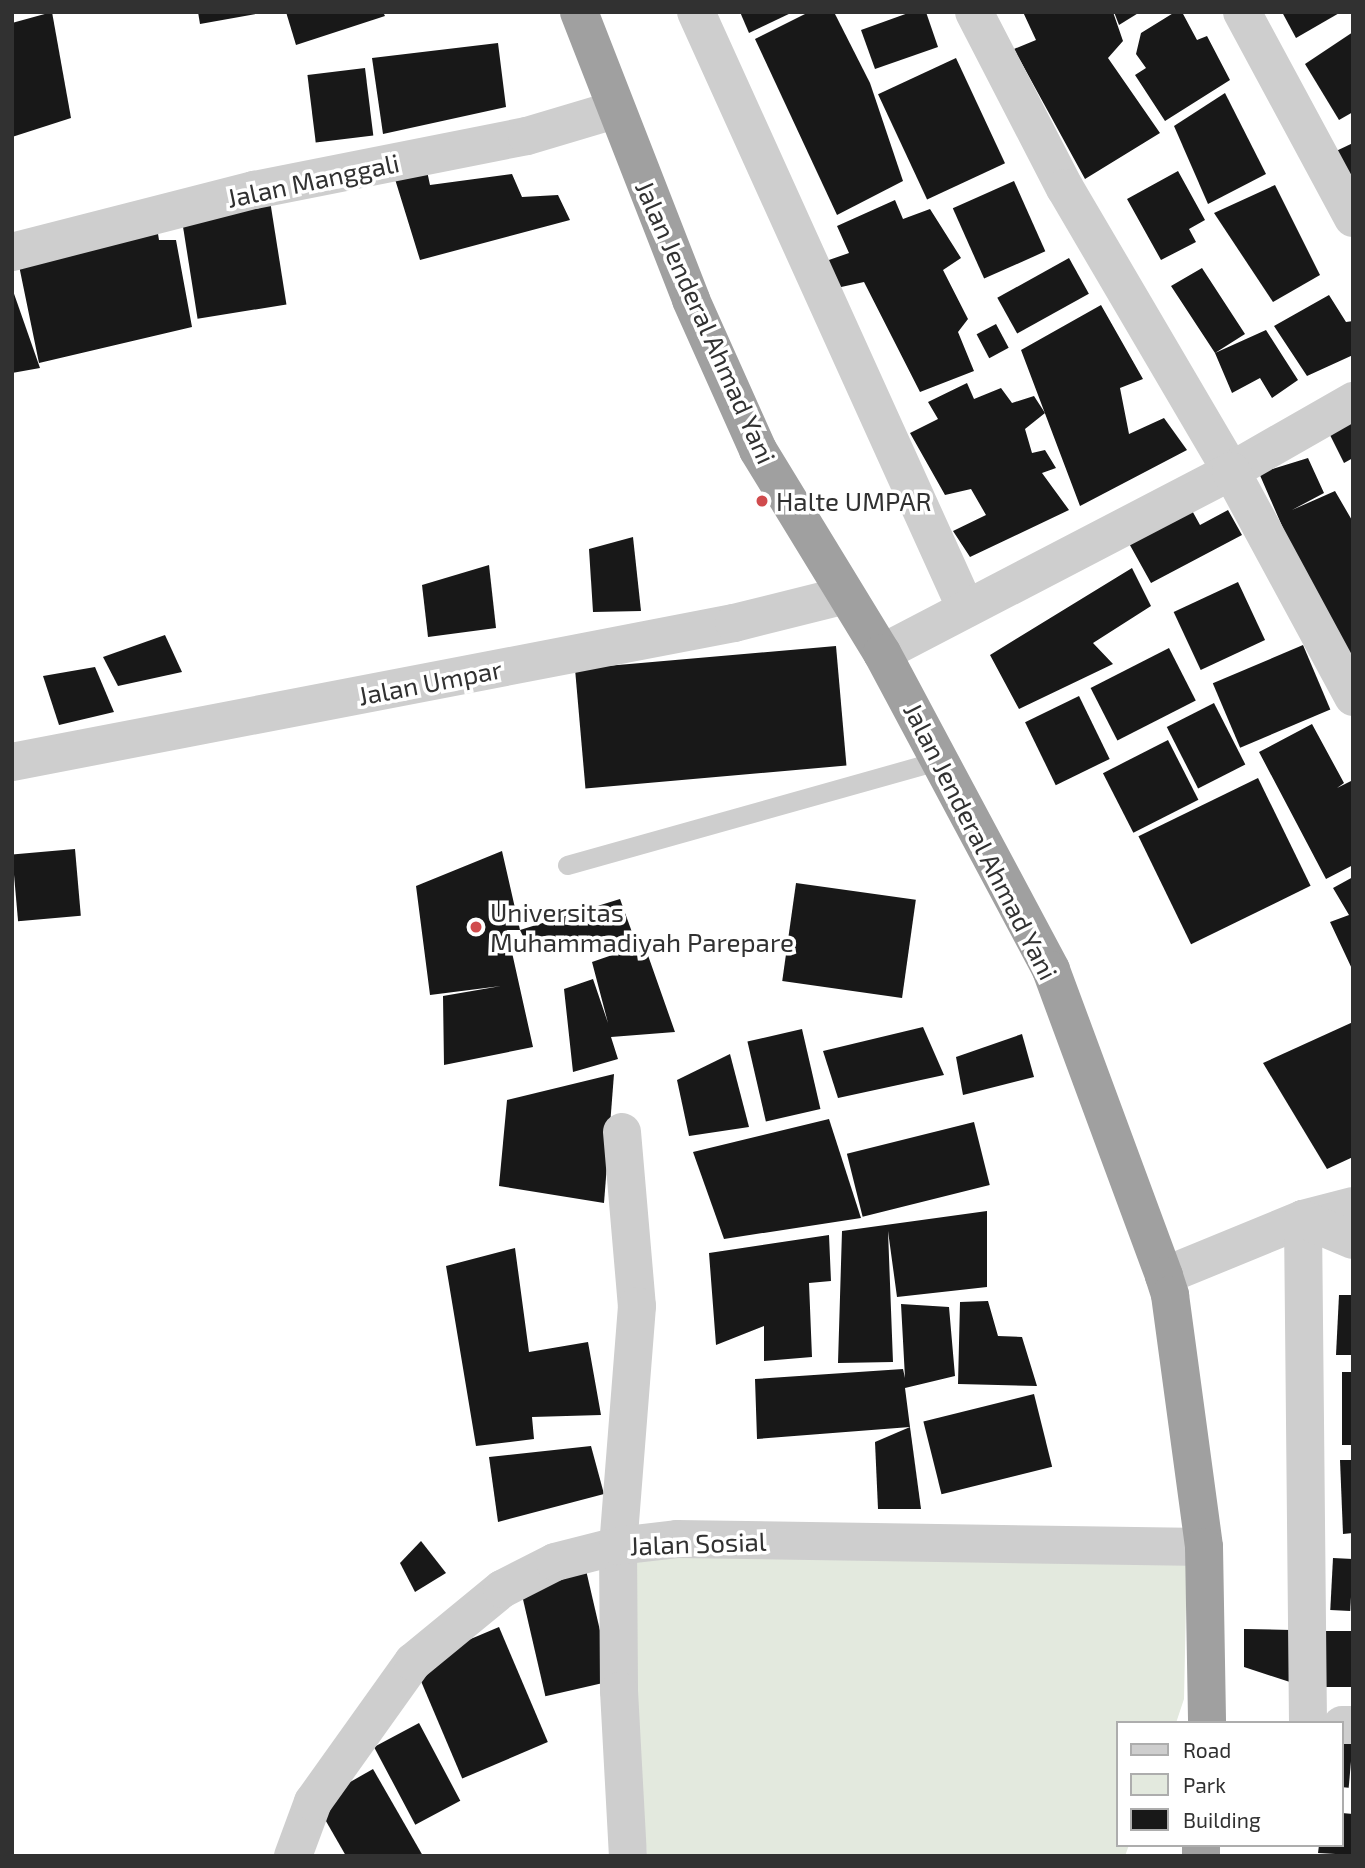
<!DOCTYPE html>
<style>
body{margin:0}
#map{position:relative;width:1365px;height:1868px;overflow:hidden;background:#fff;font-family:"Exo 2",sans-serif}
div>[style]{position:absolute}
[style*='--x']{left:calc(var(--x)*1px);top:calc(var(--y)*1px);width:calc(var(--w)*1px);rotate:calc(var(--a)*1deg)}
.green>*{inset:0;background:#e3e9de}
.building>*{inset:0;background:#181818;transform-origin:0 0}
.service>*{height:19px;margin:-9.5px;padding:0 9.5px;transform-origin:9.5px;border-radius:9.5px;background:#cecece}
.minor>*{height:38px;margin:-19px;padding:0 19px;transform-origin:19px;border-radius:19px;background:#cecece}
.trunk>*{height:38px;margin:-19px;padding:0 19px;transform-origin:19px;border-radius:19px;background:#a0a0a0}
.dots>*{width:19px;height:19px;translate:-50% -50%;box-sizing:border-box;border:4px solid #fff;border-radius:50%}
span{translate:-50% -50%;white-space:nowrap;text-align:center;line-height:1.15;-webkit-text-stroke:7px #fff;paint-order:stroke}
.street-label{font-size:26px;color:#313131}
.poi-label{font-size:26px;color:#313131}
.left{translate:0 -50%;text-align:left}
.frame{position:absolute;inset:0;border:14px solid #313131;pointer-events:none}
.legend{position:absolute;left:1116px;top:1721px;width:228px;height:126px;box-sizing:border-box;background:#fff;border:2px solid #adadad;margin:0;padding:9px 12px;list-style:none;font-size:21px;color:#313131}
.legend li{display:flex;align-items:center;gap:14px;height:35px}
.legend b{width:35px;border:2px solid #adadad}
</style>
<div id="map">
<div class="green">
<div style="clip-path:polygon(637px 1551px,1187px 1558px,1184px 1699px,1176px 1723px,1118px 1723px,1118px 1845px,1129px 1845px,1125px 1856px,647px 1856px,637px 1749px)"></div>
</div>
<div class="building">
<div style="clip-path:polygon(52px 12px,71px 118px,12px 137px,12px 23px)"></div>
<div style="clip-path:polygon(198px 12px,267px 12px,200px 24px)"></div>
<div style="clip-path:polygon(286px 12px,383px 12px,385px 16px,296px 45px)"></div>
<div style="clip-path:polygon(740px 12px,793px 12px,749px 33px)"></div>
<div style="clip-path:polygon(809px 12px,834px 12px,870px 83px,903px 181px,837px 215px,755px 39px)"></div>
<div style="clip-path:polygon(911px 12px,926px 12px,938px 47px,875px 69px,861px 30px)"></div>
<div style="clip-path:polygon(1023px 12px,1113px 12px,1123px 41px,1108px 58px,1160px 133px,1085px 179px,1014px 49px,1036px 40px)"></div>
<div style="clip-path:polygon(1114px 12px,1140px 12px,1119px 25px)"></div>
<div style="clip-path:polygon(1175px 12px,1182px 12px,1197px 40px,1207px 36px,1230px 80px,1165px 121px,1135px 75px,1146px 68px,1136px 54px,1141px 33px)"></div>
<div style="clip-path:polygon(1282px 12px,1341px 12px,1296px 38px)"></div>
<div style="clip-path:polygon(1353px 32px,1353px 112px,1339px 120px,1305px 64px)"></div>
<div style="clip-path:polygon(498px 43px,506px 107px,383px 134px,372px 58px)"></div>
<div style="left:956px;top:58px;width:116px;height:86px;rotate:65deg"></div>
<div style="left:365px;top:68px;width:68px;height:58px;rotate:83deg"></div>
<div style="clip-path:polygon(1225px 93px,1266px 174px,1208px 204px,1174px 126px)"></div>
<div style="clip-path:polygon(1353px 143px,1353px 186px,1334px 152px)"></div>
<div style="clip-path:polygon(424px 157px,430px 185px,512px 174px,522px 197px,558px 195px,570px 220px,420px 260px,390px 163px)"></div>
<div style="clip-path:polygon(1178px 171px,1205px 220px,1189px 229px,1196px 242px,1161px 260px,1127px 199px)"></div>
<div style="left:1014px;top:181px;width:77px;height:67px;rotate:66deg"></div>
<div style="clip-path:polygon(1275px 185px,1320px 275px,1273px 302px,1214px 213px)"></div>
<div style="left:268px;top:188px;width:118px;height:90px;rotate:81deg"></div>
<div style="clip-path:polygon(895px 200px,903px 219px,930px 209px,961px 258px,943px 270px,968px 319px,958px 332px,974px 371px,920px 392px,864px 282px,832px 289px,826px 261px,849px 253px,837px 226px)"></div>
<div style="clip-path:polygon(155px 215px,159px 240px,176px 240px,192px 327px,39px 363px,16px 251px)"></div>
<div style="left:1069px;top:258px;width:41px;height:82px;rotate:61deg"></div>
<div style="clip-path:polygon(1202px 268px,1245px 334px,1215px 353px,1266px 330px,1298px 380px,1272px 398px,1260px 378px,1232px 393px,1215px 353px,1171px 286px)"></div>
<div style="clip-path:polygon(12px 288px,40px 368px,12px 373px)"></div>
<div style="clip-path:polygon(1329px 295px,1346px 322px,1353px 321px,1353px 355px,1307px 376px,1274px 326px)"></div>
<div style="clip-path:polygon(1101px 305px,1143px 379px,1120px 388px,1129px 434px,1164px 418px,1187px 450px,1080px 506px,1021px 350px)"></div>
<div style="left:996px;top:324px;width:27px;height:22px;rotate:62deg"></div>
<div style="clip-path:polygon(967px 383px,974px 399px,1001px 388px,1012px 403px,1034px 396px,1045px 413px,1025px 429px,1032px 453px,1045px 450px,1056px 468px,1042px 473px,1069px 510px,970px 557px,953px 531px,986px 515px,971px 489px,945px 495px,910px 433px,938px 419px,928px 402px)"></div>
<div style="clip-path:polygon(1353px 411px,1353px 458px,1344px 463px,1325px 425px)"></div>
<div style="clip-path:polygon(1308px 458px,1324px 493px,1292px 510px,1335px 491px,1353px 522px,1353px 663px,1316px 604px,1259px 473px)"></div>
<div style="clip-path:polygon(1189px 505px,1200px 525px,1228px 510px,1242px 535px,1151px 583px,1126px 538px)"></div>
<div style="clip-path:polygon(633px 537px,641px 611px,593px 612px,589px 549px)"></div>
<div style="clip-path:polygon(489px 565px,496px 628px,428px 637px,422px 585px)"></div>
<div style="clip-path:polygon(1132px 568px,1151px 606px,1093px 643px,1113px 664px,1019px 709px,990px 655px)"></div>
<div style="left:1238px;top:582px;width:64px;height:71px;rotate:65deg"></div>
<div style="clip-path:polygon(165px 635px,182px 672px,118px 686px,103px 657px)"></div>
<div style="left:1303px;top:645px;width:70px;height:98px;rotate:67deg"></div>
<div style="left:836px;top:646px;width:120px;height:262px;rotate:85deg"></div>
<div style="left:1169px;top:648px;width:59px;height:88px;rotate:63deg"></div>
<div style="clip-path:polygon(95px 667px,114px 712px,59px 725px,43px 676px)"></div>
<div style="left:1079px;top:696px;width:70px;height:60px;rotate:64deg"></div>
<div style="left:1214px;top:703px;width:69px;height:53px;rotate:63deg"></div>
<div style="clip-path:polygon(1312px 724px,1344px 783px,1337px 788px,1353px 780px,1353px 865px,1326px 879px,1259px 752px)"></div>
<div style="left:1168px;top:740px;width:67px;height:73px;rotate:63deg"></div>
<div style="left:1258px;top:778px;width:120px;height:133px;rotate:64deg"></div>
<div style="left:75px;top:849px;width:67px;height:63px;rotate:85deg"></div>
<div style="clip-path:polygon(502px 851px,520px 930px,507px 930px,533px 1047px,444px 1065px,443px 996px,501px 986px,430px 995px,416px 886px)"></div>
<div style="clip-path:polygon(1353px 877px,1353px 971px,1330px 922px,1349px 915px,1333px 888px)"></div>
<div style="left:796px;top:883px;width:121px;height:99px;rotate:8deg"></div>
<div style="clip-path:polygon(620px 899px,633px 935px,530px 951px,520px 930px)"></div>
<div style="clip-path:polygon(644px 944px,675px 1032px,611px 1037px,618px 1059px,573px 1072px,564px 989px,593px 979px,608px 1023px,592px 962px)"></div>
<div style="clip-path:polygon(1353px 1022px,1353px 1157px,1327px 1169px,1263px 1063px)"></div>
<div style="clip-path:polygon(923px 1027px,944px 1075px,838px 1098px,823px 1051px)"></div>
<div style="left:802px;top:1029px;width:82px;height:56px;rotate:77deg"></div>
<div style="clip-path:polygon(1022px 1034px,1034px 1077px,963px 1095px,956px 1057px)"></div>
<div style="clip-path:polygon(730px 1054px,749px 1127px,689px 1136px,677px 1080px)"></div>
<div style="clip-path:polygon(614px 1074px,604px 1203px,499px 1186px,507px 1100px)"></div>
<div style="clip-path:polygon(829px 1119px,861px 1218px,724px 1239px,693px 1152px)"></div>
<div style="left:974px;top:1122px;width:65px;height:131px;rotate:76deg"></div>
<div style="clip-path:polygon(987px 1211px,987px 1287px,897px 1297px,888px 1231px,893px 1362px,838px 1363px,842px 1231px)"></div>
<div style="clip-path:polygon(829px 1235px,831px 1281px,809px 1283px,812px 1357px,764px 1361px,764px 1326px,716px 1345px,709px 1253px)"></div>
<div style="clip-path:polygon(515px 1248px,529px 1352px,588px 1342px,601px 1415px,532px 1417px,534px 1439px,476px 1446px,446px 1266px)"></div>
<div style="clip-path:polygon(1339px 1295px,1353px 1295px,1353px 1355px,1336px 1355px)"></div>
<div style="clip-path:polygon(988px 1301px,998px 1336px,1022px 1337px,1037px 1386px,958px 1384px,960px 1302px)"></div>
<div style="clip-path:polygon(901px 1304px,949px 1307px,955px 1376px,905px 1388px,910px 1427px,757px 1439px,755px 1379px,903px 1369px,905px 1378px)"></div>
<div style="left:1342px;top:1372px;width:11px;height:73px"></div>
<div style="left:1034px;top:1394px;width:75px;height:114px;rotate:76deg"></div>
<div style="clip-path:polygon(910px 1427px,921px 1509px,878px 1509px,875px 1442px)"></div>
<div style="clip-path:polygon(591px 1446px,604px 1494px,498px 1522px,489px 1457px)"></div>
<div style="clip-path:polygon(1340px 1460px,1353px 1460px,1353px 1533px,1343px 1534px)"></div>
<div style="clip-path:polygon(421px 1541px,446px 1573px,415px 1592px,400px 1563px)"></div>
<div style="left:1333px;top:1558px;width:20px;height:52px;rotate:3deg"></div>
<div style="left:586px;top:1570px;width:114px;height:68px;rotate:77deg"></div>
<div style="left:499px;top:1627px;width:125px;height:93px;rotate:67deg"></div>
<div style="clip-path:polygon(1244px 1629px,1291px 1630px,1296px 1684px,1244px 1667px)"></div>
<div style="left:1353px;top:1631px;width:56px;height:30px;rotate:90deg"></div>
<div style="left:419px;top:1723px;width:88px;height:51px;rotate:62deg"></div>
<div style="left:1342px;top:1738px;width:11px;height:49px;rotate:5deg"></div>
<div style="clip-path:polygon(373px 1769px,423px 1856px,346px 1856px,315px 1802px)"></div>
<div style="clip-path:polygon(1342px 1813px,1353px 1814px,1353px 1855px,1318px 1853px,1319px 1845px,1342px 1845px)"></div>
</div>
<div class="service">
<div style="--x:567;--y:865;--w:388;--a:-15.7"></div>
</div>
<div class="minor">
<div style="--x:696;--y:12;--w:655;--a:65.66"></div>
<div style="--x:974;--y:12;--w:198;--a:62.7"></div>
<div style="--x:1065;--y:188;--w:328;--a:59.6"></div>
<div style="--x:1231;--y:471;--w:141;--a:-29.8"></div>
<div style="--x:1242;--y:12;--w:234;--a:61.7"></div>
<div style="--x:12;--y:252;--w:250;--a:-14.4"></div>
<div style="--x:254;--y:190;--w:278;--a:-11.2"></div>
<div style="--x:527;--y:136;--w:91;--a:-16.6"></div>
<div style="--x:882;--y:653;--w:394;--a:-27.5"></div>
<div style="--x:1231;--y:471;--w:257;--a:61.6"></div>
<div style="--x:12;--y:762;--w:735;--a:-10.9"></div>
<div style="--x:734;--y:623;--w:115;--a:-14"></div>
<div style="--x:622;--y:1132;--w:175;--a:85.1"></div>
<div style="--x:637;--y:1306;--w:241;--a:94.5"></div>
<div style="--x:618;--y:1546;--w:145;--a:89.6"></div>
<div style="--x:619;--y:1691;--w:165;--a:86.9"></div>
<div style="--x:1164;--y:1276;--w:150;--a:-22.3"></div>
<div style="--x:1303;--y:1219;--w:52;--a:-14.6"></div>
<div style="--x:1308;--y:1723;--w:504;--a:-90.57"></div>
<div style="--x:1303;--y:1219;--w:54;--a:22.8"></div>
<div style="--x:1342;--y:1725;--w:11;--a:0"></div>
<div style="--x:293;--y:1856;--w:58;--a:-69.7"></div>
<div style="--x:313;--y:1802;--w:172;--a:-54.5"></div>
<div style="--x:413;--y:1662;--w:115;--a:-39.4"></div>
<div style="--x:502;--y:1589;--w:59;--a:-27"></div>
<div style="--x:555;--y:1562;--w:65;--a:-14.3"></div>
<div style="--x:618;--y:1546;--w:59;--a:-6.8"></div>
<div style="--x:677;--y:1539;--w:527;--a:0.87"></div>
</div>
<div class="trunk">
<div style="--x:579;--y:12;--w:309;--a:68.7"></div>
<div style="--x:691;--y:300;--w:164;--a:65.9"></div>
<div style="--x:758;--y:450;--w:238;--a:58.6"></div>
<div style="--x:882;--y:653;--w:359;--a:61.9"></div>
<div style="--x:1051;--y:970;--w:326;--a:69.7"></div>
<div style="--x:1164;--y:1276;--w:20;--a:72"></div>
<div style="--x:1170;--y:1295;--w:254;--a:82.3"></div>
<div style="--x:1204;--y:1547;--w:176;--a:89"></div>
<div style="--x:1201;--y:1856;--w:11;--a:-90"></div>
</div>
<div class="dots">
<div style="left:762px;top:501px;background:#d04b4d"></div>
<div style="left:476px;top:927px;background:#d04b4d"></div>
</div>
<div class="street-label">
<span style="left:313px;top:180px;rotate:-12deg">Jalan Manggali</span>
<span style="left:706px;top:322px;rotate:66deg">Jalan Jenderal Ahmad Yani</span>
<span style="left:430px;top:682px;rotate:-11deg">Jalan Umpar</span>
<span style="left:981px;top:841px;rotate:63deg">Jalan Jenderal Ahmad Yani</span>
<span style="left:698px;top:1543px;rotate:-2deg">Jalan Sosial</span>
</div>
<div class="poi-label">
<span class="left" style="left:776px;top:501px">Halte UMPAR</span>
<span class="left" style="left:490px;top:927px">Universitas<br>Muhammadiyah Parepare</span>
</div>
<div class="frame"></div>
<ul class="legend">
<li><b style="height:9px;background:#cecece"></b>Road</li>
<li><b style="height:19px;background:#e3e9de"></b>Park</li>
<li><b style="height:19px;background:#181818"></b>Building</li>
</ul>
</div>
